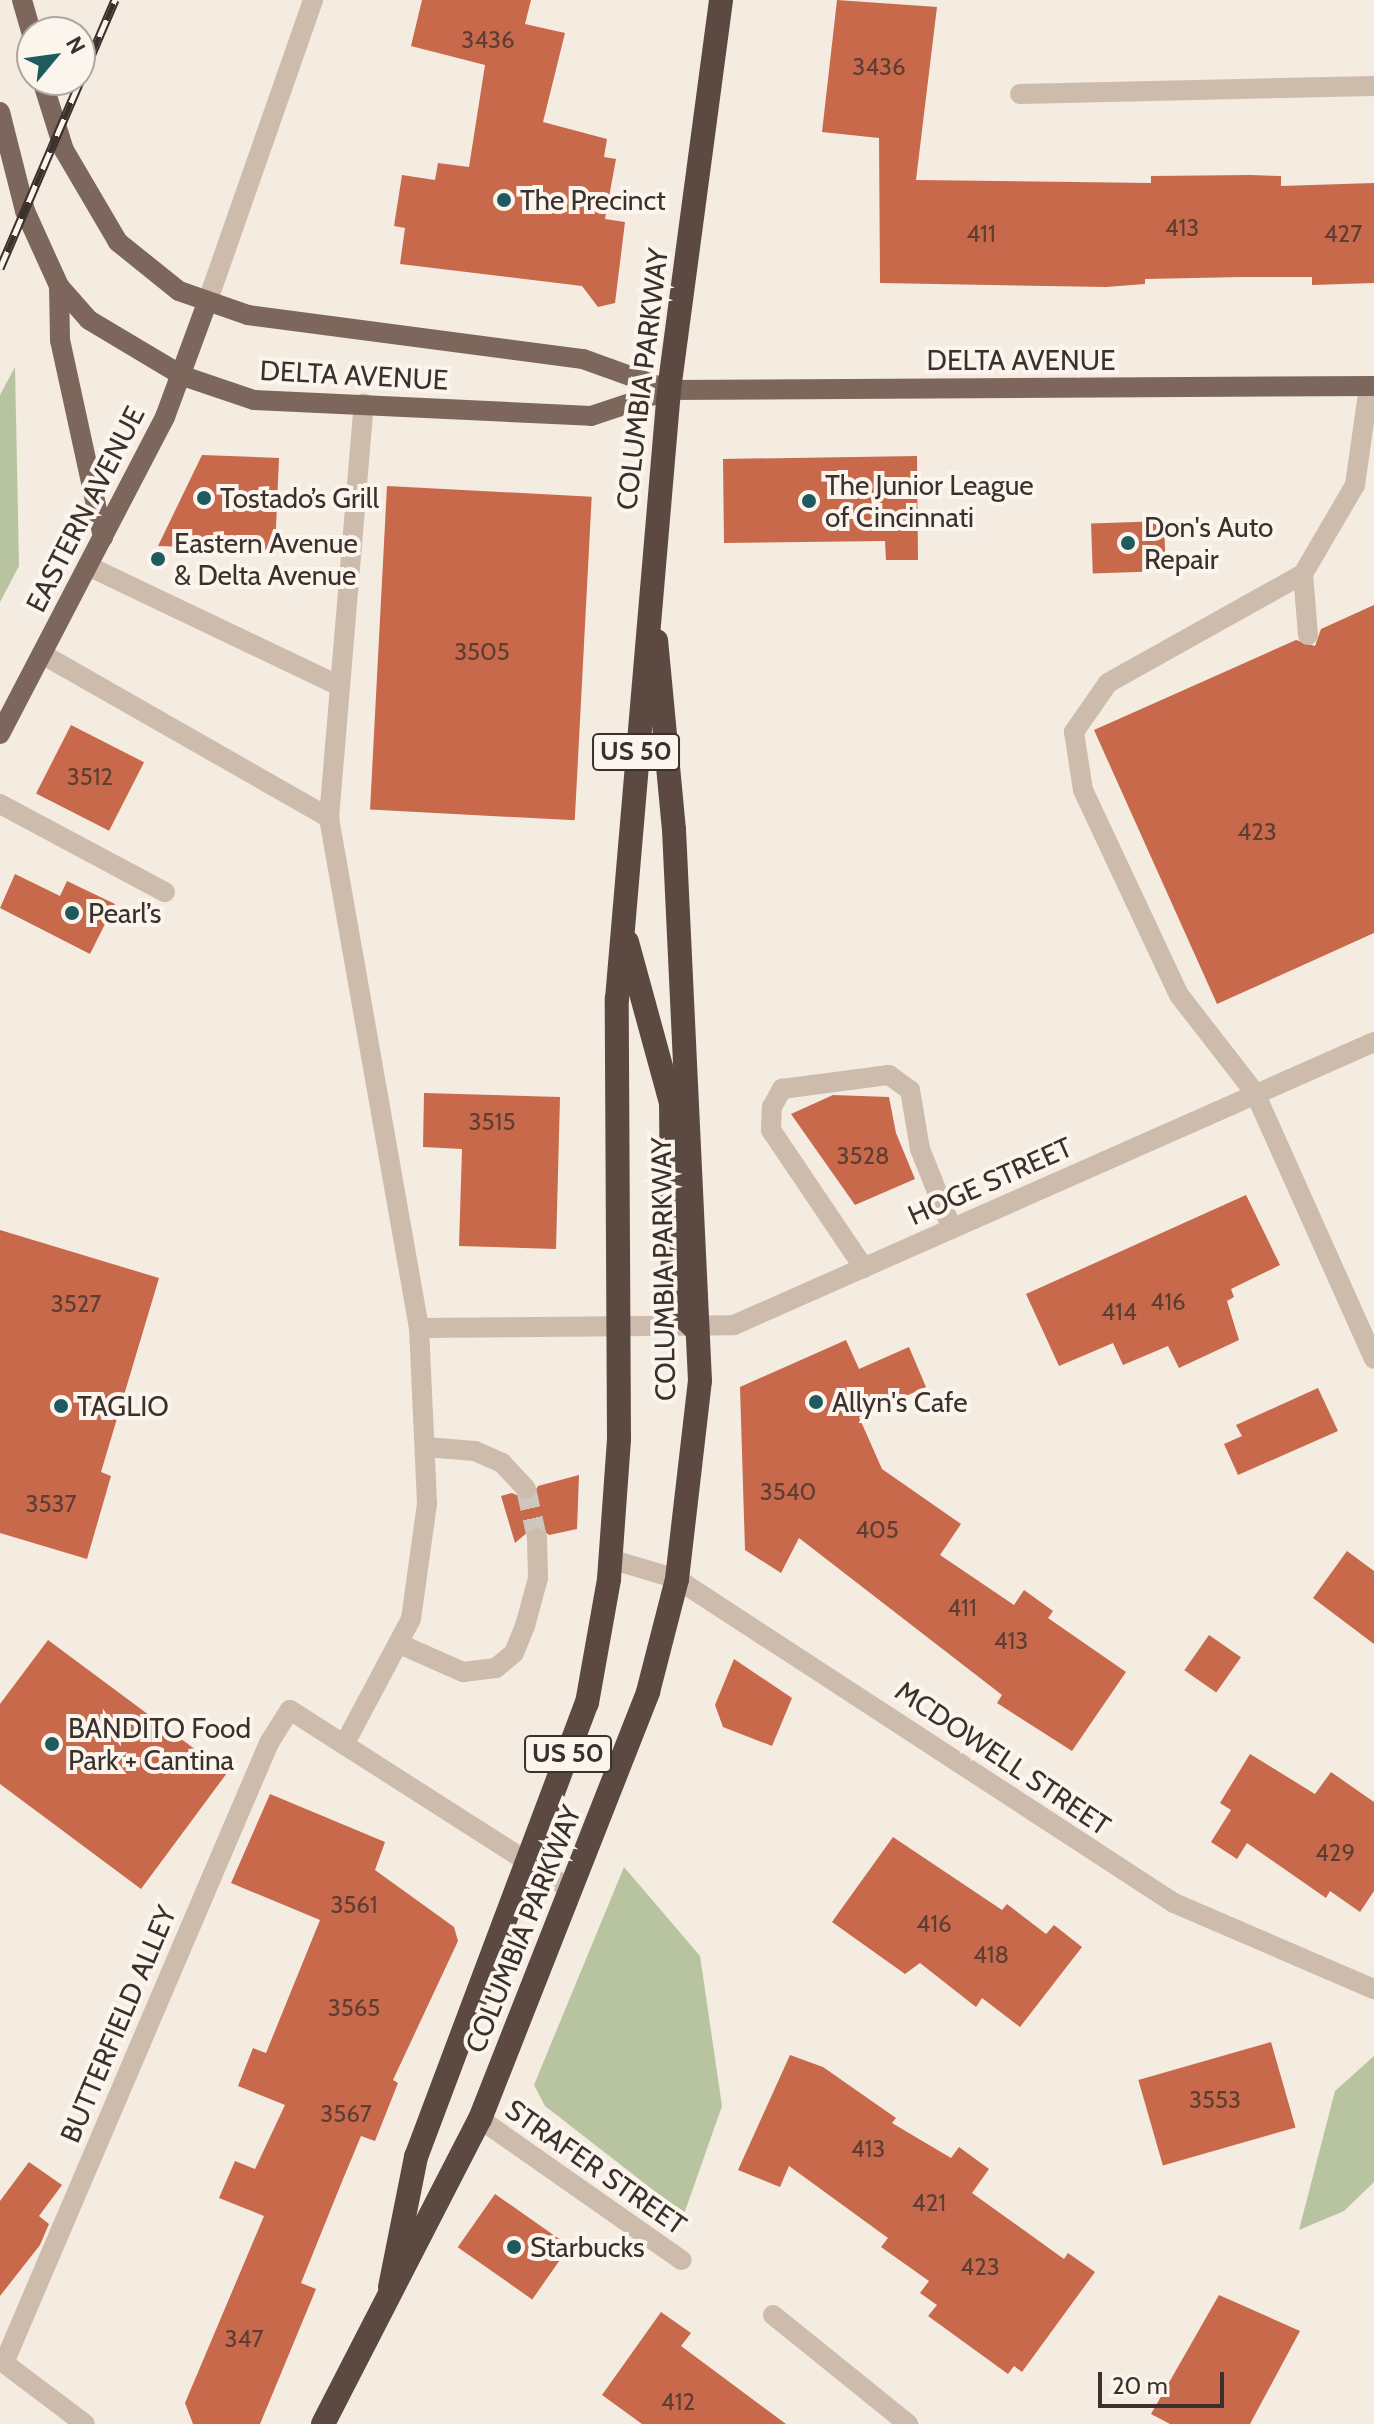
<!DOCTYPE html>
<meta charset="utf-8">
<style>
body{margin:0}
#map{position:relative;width:1374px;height:2424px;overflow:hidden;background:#f4ebe1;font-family:Cabin,sans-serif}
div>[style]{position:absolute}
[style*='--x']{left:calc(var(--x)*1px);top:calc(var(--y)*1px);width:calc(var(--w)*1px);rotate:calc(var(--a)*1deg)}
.green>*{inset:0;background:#b8c4a0}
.building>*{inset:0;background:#c8694b;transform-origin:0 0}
.minor-tunnel>*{height:20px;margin-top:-10px;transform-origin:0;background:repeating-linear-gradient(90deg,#cfc6bd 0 20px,transparent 0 30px)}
.minor>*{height:20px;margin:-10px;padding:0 10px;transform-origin:10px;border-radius:10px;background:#cdbbac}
.major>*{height:20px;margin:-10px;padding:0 10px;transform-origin:10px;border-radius:10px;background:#7d675c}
.highway>*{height:24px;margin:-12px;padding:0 12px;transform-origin:12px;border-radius:12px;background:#5c4a42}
.rail>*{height:9px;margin-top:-4.5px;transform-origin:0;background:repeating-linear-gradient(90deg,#fbf5ee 0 18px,#3b302b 0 36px);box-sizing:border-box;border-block:2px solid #3b302b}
.dots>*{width:22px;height:22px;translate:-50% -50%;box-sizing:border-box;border:4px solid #fbf5ee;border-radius:50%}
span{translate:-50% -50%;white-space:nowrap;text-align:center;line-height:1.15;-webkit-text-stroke:8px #fbf5ee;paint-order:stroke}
.number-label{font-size:24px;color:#5e3e33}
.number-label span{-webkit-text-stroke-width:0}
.shield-label span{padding:2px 6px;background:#fbf5ee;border:2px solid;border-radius:6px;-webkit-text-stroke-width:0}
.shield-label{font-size:26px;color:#3b302b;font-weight:700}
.poi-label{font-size:28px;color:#3b302b}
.left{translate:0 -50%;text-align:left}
.street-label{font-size:28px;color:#3b302b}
.north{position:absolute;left:16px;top:16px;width:80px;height:80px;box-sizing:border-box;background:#fbf5ee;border:2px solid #aea6a0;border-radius:50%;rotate:61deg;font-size:22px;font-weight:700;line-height:32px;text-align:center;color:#3b302b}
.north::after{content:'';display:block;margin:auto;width:28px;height:36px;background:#1f5a5e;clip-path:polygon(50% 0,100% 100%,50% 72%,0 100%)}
.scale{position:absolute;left:1098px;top:2372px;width:126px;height:36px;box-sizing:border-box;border:4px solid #3b302b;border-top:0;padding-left:10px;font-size:24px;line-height:28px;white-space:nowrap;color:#3b302b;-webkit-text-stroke:6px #fbf5ee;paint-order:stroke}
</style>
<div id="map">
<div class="green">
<div style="clip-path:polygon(15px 367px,19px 566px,0 602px,0 395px)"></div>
<div style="clip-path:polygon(624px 1867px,700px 1956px,722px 2106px,684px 2214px,545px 2106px,534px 2085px)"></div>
<div style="clip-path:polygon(1374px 2056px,1374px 2182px,1344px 2211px,1299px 2230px,1335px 2091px)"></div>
</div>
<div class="building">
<div style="clip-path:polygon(422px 0,531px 0,525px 24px,565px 33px,543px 122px,607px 139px,604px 157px,616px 159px,605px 219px,625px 222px,615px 303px,598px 307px,582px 286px,400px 264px,405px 228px,394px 226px,402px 175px,435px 180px,438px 163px,469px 167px,485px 65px,411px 46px)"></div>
<div style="clip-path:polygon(837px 0,937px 7px,916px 180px,1151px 183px,1151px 176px,1251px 175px,1281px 176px,1281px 186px,1374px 183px,1374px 283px,1312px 285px,1312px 277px,1242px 277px,1145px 279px,1145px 284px,1106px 287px,880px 283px,879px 138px,822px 132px)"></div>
<div style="clip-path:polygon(202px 455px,279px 458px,275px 550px,158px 546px)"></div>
<div style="clip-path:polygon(917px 456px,918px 560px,886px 560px,885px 541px,724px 543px,723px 459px)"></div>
<div style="left:387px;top:486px;width:205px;height:324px;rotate:3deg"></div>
<div style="left:1164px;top:521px;width:50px;height:73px;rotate:88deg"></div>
<div style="clip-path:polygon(1374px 605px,1374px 933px,1217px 1004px,1094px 730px,1296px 640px,1315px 646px,1321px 629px)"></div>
<div style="left:71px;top:725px;width:82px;height:77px;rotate:27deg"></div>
<div style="clip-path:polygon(15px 874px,60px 896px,67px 881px,115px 904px,90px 954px,0 908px)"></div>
<div style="clip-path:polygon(424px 1093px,560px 1097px,556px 1249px,459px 1246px,462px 1149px,423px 1147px)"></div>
<div style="clip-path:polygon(833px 1095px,889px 1097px,896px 1133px,915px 1179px,855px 1205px,791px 1114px)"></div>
<div style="clip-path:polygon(1246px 1195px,1280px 1265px,1231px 1289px,1234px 1297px,1227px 1301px,1239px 1340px,1179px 1368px,1168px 1346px,1123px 1365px,1113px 1343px,1059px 1366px,1026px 1294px)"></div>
<div style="clip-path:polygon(0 1230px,159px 1278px,101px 1472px,111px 1476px,87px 1559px,0 1533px)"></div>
<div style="clip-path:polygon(846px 1340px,859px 1369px,909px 1347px,926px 1387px,859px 1417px,882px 1469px,961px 1524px,940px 1555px,1014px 1605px,1024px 1590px,1053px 1611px,1048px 1618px,1126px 1672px,1072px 1751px,997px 1703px,1002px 1695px,799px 1538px,781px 1573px,745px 1550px,740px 1387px)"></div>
<div style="clip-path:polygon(1318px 1388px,1338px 1431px,1238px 1475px,1224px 1444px,1242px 1436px,1236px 1425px)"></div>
<div style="clip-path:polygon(579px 1475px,577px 1529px,549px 1535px,536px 1525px,515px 1543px,501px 1496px,512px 1493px,530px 1501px,538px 1486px)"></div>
<div style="clip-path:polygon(1347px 1551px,1374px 1571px,1374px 1644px,1313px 1598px)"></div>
<div style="left:1209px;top:1635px;width:39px;height:43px;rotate:35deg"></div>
<div style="clip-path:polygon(48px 1640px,227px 1773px,141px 1889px,0 1784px,0 1704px)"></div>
<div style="clip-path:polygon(734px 1659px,792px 1698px,772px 1746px,723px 1727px,715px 1705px)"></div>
<div style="clip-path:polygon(1250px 1754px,1315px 1794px,1331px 1772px,1374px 1802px,1374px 1891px,1360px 1912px,1330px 1891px,1326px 1898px,1247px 1843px,1237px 1859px,1211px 1842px,1231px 1810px,1220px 1803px)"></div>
<div style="clip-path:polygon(270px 1794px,385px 1842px,375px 1870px,454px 1927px,458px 1941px,393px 2080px,398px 2083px,375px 2141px,361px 2136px,341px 2184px,301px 2283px,316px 2289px,260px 2424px,193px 2424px,185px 2403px,264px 2216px,219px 2198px,235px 2161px,255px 2169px,285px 2105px,238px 2086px,253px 2048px,266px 2053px,320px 1920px,231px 1883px)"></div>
<div style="clip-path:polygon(893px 1837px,1002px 1910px,1007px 1904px,1046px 1934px,1054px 1925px,1082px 1947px,1020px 2027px,982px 1998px,976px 2007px,920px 1963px,905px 1974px,832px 1922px)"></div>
<div style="left:1271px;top:2042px;width:89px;height:138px;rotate:74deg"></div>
<div style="clip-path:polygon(790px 2055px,823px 2067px,896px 2118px,892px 2123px,951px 2158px,959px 2147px,989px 2169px,972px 2193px,1064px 2259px,1068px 2253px,1095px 2272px,1022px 2372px,1014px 2366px,1008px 2374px,928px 2316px,937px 2305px,920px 2293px,929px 2281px,881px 2247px,888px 2238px,789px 2166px,780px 2187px,738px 2170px)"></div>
<div style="clip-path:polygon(29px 2162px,62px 2185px,39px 2216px,49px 2224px,40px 2245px,0 2296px,0 2201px)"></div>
<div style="left:495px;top:2194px;width:91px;height:65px;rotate:35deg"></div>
<div style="clip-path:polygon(1219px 2295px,1300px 2331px,1250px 2424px,1170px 2424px,1151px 2414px)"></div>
<div style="clip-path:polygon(661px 2312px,691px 2333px,681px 2346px,786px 2424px,642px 2424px,602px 2395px)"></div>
</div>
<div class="minor-tunnel">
<div style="--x:526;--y:1489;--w:50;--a:77.3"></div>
</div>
<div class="minor">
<div style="--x:1020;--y:94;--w:354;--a:-1.3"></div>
<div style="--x:207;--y:303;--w:321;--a:-70.7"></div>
<div style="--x:88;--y:566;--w:279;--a:25.5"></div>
<div style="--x:1303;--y:574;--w:223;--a:150.8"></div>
<div style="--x:1108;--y:683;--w:60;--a:124.8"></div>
<div style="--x:1074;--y:732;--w:59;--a:81.2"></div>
<div style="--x:1083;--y:790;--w:226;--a:64.9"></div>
<div style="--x:1179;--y:995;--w:124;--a:52.2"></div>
<div style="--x:1255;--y:1093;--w:291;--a:65.9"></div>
<div style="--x:1308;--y:635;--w:61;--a:-94.7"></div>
<div style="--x:1303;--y:574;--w:103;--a:-59.7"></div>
<div style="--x:1355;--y:485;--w:99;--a:-81.9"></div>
<div style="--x:42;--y:654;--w:331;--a:29.7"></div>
<div style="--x:0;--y:804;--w:187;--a:28.1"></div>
<div style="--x:864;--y:1268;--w:166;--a:-124"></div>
<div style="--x:771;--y:1130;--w:23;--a:-88"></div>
<div style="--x:772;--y:1107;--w:21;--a:-61"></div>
<div style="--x:782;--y:1089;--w:108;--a:-7.5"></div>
<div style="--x:889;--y:1075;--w:26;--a:36"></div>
<div style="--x:910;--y:1090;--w:60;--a:80.4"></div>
<div style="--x:920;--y:1149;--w:86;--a:68.2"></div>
<div style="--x:419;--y:1328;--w:315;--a:-0.5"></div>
<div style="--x:734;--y:1325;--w:700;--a:-23.85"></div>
<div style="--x:425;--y:1447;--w:50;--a:4.6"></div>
<div style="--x:475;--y:1451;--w:30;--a:24"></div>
<div style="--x:502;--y:1463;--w:35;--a:47"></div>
<div style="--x:610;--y:1559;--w:70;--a:16.6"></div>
<div style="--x:677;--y:1579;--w:593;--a:33.1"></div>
<div style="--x:1174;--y:1903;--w:218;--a:23.3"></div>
<div style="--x:402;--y:1645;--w:67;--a:23.9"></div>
<div style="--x:463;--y:1672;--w:33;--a:-7"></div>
<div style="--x:496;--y:1668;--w:23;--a:-40"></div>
<div style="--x:514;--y:1653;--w:29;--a:-68"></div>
<div style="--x:525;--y:1626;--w:50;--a:-74.8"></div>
<div style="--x:538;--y:1578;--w:40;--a:-91.4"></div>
<div style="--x:345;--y:1743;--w:140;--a:-62"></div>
<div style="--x:411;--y:1619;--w:117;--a:-82.1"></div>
<div style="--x:427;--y:1503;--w:175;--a:-92.6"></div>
<div style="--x:419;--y:1328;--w:518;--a:-100.01"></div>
<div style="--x:329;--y:818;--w:416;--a:-85.2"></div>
<div style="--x:480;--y:2119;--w:246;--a:35"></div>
<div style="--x:773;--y:2315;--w:174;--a:38.9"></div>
<div style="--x:0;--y:2360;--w:106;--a:37"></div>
<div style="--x:4;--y:2363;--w:674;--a:-66.86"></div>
<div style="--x:269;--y:1743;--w:39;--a:-58"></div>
<div style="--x:290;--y:1710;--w:334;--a:32.6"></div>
</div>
<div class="major">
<div style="--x:22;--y:0;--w:37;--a:74"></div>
<div style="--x:42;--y:80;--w:73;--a:72.6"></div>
<div style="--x:64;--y:150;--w:107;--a:59.6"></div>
<div style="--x:118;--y:242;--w:78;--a:38.8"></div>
<div style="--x:179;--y:291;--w:73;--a:19.2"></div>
<div style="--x:248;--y:315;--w:338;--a:7.5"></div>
<div style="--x:583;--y:359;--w:91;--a:19.8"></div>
<div style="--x:669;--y:390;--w:705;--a:-0.33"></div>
<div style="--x:0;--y:112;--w:102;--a:75.8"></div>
<div style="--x:25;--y:211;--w:82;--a:65.6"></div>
<div style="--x:59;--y:286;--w:45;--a:48.6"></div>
<div style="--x:89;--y:320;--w:109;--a:30.8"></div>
<div style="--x:183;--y:376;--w:75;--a:18.7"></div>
<div style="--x:254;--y:400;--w:337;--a:2.7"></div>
<div style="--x:591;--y:416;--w:82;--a:-18.4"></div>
<div style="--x:59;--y:286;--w:54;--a:88.9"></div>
<div style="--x:60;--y:340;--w:202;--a:77.7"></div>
<div style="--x:0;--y:734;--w:357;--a:-62.5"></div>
<div style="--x:165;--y:417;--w:121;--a:-69.8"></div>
</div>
<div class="highway">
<div style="--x:627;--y:942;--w:167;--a:74.7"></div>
<div style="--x:671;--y:1103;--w:204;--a:89.4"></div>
<div style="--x:673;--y:1307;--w:33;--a:44"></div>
<div style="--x:390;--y:2287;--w:133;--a:-78.7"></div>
<div style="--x:416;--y:2157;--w:485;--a:-69.4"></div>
<div style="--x:587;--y:1703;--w:126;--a:-79.9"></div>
<div style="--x:609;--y:1579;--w:140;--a:-85.9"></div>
<div style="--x:619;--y:1439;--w:440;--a:-90.3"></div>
<div style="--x:617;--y:999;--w:611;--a:-85.12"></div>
<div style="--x:669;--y:390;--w:393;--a:-82.4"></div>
<div style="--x:323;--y:2424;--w:343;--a:-62.8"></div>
<div style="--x:480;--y:2119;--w:459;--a:-68.5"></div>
<div style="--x:648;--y:1692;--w:117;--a:-75.6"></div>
<div style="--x:677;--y:1579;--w:199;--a:-83.4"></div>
<div style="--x:700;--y:1381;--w:552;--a:-92.7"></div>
<div style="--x:674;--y:830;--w:190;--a:-95.4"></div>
</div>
<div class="rail">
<div style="--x:0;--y:268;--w:292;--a:-66.8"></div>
</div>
<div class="dots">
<div style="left:504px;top:200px;background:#1f5a5e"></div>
<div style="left:204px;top:498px;background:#1f5a5e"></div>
<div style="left:809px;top:501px;background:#1f5a5e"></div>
<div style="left:1128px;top:543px;background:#1f5a5e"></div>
<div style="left:158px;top:559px;background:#1f5a5e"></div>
<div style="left:72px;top:913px;background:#1f5a5e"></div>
<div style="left:816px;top:1402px;background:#1f5a5e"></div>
<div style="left:61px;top:1406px;background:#1f5a5e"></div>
<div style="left:52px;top:1744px;background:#1f5a5e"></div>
<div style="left:514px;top:2247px;background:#1f5a5e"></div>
</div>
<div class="number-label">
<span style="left:488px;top:40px">3436</span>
<span style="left:879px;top:67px">3436</span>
<span style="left:1182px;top:228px">413</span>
<span style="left:981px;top:234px">411</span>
<span style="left:1343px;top:234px">427</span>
<span style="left:482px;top:652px">3505</span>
<span style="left:90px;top:777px">3512</span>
<span style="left:1257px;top:832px">423</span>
<span style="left:492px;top:1122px">3515</span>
<span style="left:863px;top:1156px">3528</span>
<span style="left:1168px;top:1302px">416</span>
<span style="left:76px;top:1304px">3527</span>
<span style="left:1119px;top:1312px">414</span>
<span style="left:788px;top:1492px">3540</span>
<span style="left:51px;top:1504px">3537</span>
<span style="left:877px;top:1530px">405</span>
<span style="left:962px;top:1608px">411</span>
<span style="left:1011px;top:1641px">413</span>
<span style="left:1335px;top:1853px">429</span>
<span style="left:354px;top:1905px">3561</span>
<span style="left:934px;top:1924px">416</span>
<span style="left:991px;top:1955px">418</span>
<span style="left:354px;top:2008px">3565</span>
<span style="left:1215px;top:2100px">3553</span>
<span style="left:346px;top:2114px">3567</span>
<span style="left:868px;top:2149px">413</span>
<span style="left:929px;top:2203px">421</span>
<span style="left:980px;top:2267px">423</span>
<span style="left:244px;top:2339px">347</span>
<span style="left:678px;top:2402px">412</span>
</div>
<div class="shield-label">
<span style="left:636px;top:752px">US 50</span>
<span style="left:568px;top:1754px">US 50</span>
</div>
<div class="poi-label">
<span class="left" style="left:520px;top:200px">The Precinct</span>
<span class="left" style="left:825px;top:501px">The Junior League<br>of Cincinnati</span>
<span class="left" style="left:220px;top:498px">Tostado’s Grill</span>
<span class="left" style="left:1144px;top:543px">Don's Auto<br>Repair</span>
<span class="left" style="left:174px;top:559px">Eastern Avenue<br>&amp; Delta Avenue</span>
<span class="left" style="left:88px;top:913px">Pearl’s</span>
<span class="left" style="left:832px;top:1402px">Allyn's Cafe</span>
<span class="left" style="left:77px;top:1406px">TAGLIO</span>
<span class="left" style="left:68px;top:1744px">BANDITO Food<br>Park + Cantina</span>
<span class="left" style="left:530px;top:2247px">Starbucks</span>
</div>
<div class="street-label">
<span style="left:1021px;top:360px">DELTA AVENUE</span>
<span style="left:354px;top:375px;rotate:3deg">DELTA AVENUE</span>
<span style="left:642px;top:379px;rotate:-83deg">COLUMBIA PARKWAY</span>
<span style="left:85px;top:509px;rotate:-63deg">EASTERN AVENUE</span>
<span style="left:990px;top:1181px;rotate:-24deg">HOGE STREET</span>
<span style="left:663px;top:1269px;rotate:-91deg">COLUMBIA PARKWAY</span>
<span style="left:1003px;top:1758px;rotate:34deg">MCDOWELL STREET</span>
<span style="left:523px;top:1929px;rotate:-68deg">COLUMBIA PARKWAY</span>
<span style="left:118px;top:2024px;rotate:-67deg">BUTTERFIELD ALLEY</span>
<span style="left:596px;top:2167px;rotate:35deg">STRAFER STREET</span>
</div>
<div class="north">N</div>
<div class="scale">20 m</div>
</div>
